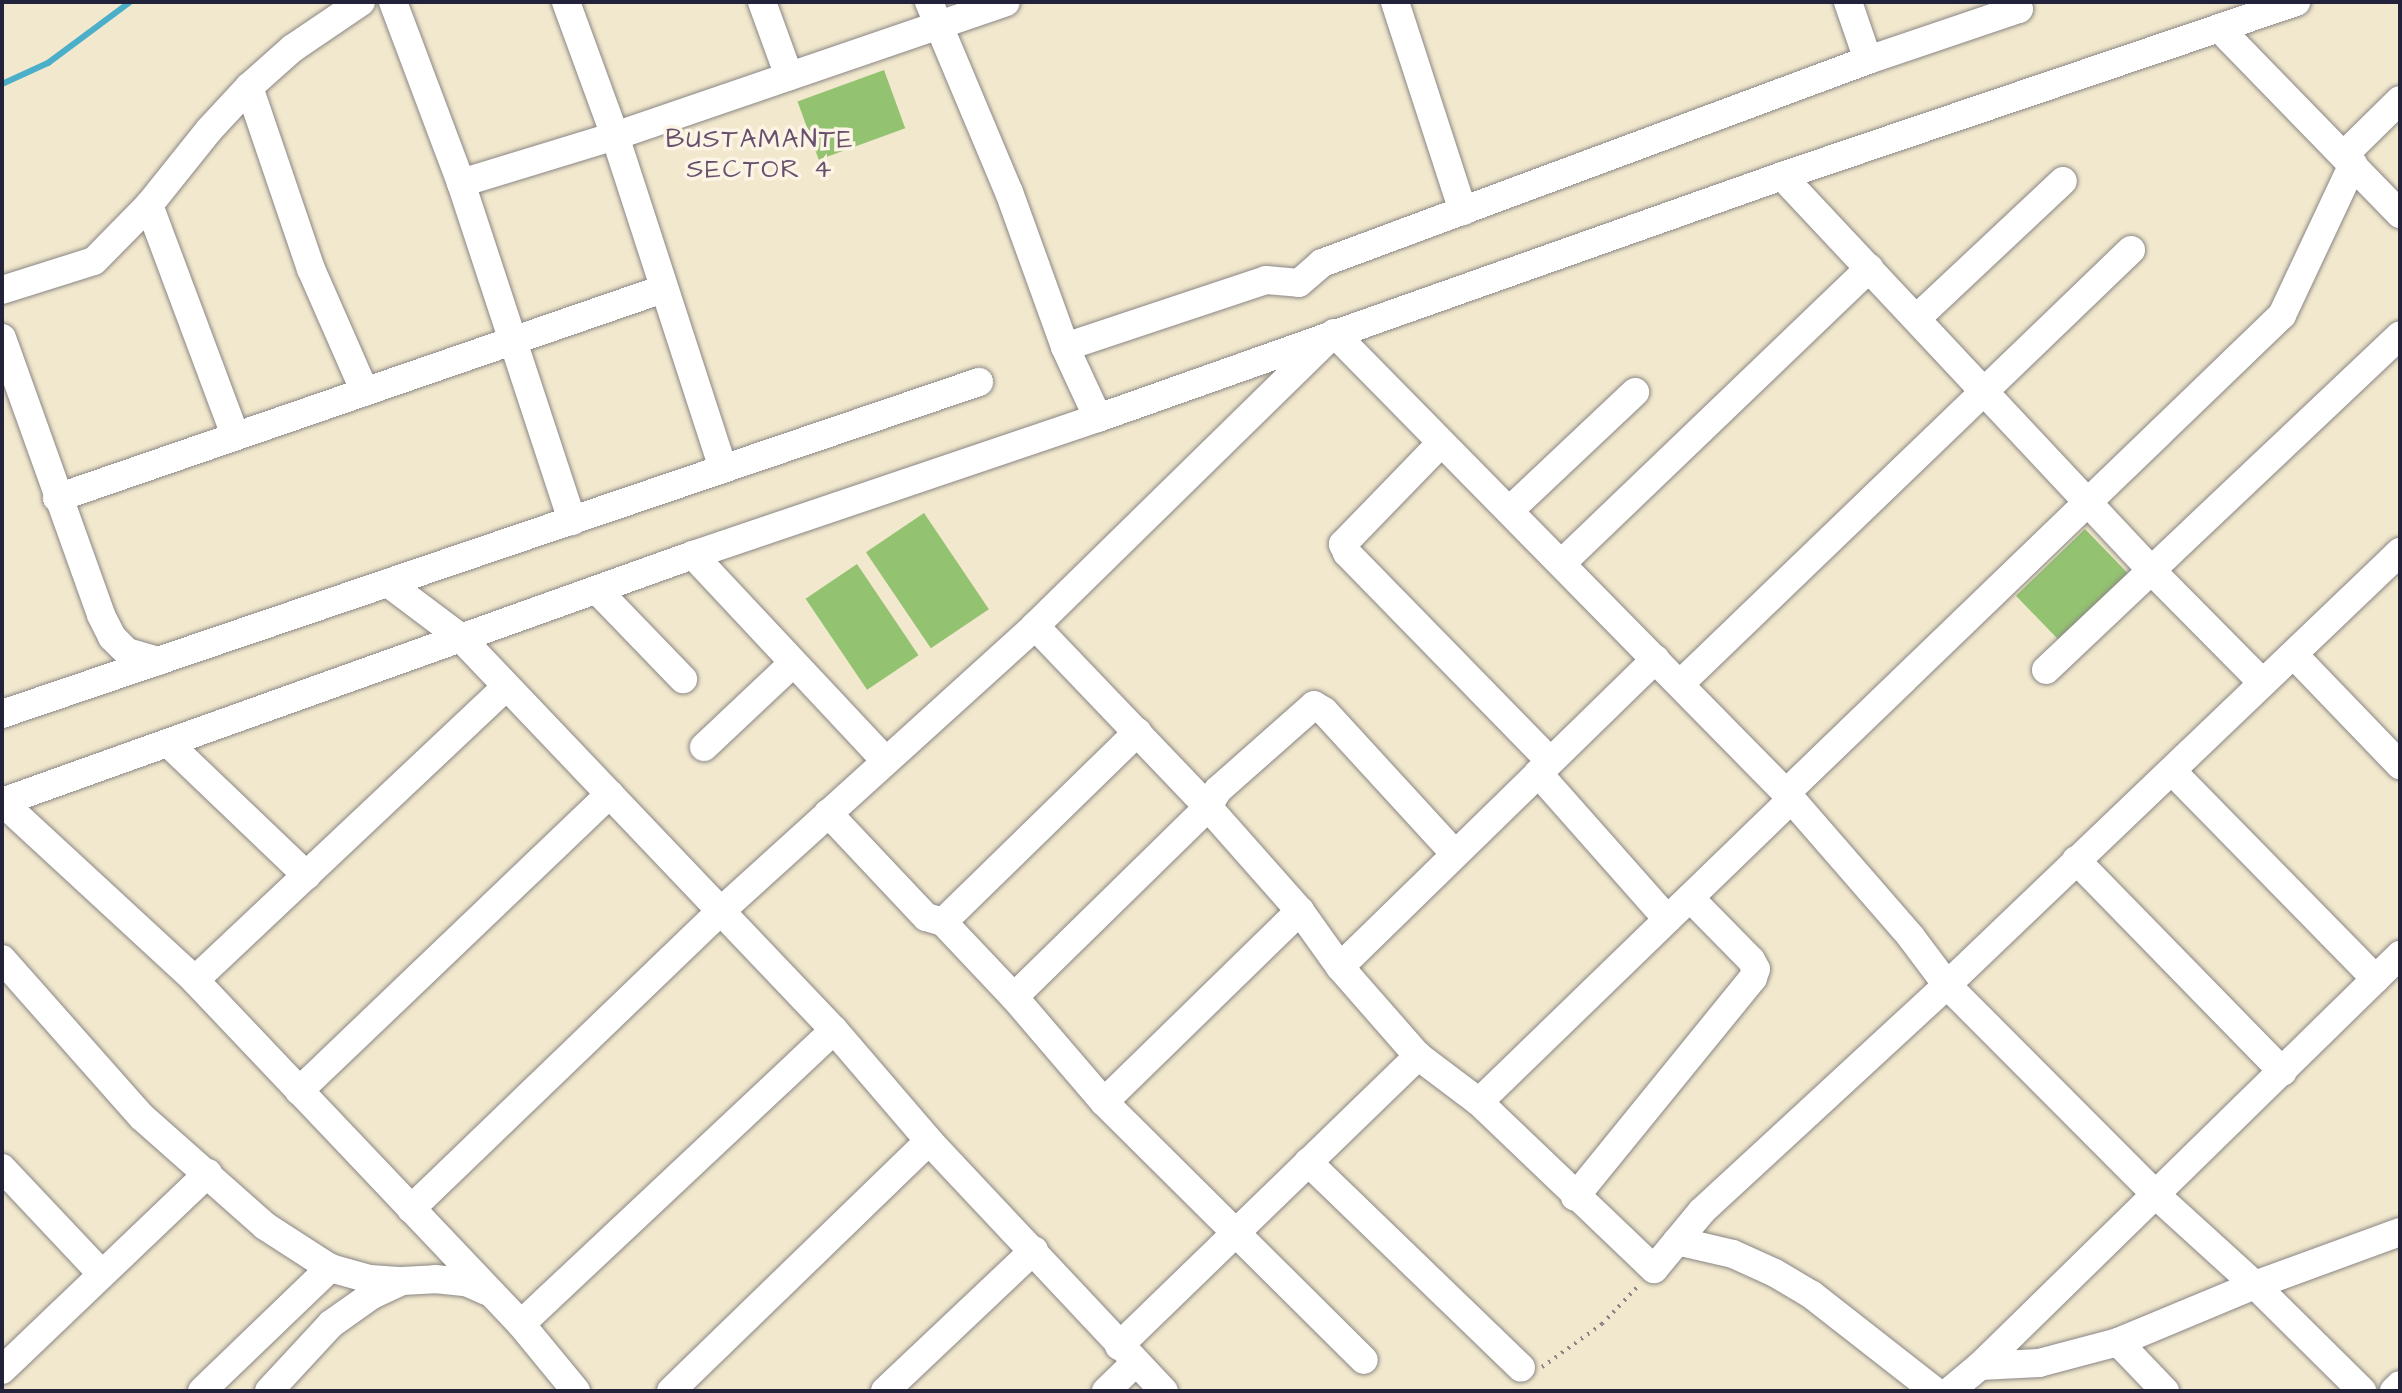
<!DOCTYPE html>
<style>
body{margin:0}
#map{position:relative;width:2402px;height:1393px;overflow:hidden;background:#f1e8cd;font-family:"Architects Daughter",sans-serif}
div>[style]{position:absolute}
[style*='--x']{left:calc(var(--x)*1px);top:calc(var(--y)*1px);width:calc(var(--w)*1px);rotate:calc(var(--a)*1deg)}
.green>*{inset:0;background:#93c271;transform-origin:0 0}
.stream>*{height:6px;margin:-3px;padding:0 3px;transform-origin:3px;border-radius:3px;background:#4bafca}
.path>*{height:4px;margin-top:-2px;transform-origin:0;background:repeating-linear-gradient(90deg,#8a8584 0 2px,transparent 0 8px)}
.roads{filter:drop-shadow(0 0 2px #8a8584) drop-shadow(0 0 2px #8a8584)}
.minor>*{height:28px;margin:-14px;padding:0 14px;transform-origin:14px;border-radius:14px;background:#fff}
span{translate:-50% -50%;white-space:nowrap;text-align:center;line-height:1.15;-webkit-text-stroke:7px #fcf5e5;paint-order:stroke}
.neighbourhood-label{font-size:26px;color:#68506d;letter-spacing:2px}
.frame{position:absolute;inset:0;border:4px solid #22223b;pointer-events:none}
</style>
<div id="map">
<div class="green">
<div style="left:884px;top:70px;width:62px;height:92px;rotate:70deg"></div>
<div style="left:924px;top:513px;width:116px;height:70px;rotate:56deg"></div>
<div style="left:2085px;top:529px;width:62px;height:96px;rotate:46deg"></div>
<div style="left:857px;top:564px;width:110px;height:62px;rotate:56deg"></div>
</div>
<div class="stream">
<div style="--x:2;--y:84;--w:51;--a:-24.5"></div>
<div style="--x:48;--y:63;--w:102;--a:-36.6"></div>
</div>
<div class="path">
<div style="--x:1542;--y:1367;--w:74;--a:-35.6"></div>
<div style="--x:1602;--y:1324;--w:54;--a:-46.5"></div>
</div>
<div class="roads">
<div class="minor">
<div style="--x:393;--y:2;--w:193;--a:69.4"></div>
<div style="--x:461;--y:183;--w:356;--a:71.8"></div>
<div style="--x:566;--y:2;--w:143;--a:69.9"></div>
<div style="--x:615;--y:136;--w:350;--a:72"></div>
<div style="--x:762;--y:2;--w:79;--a:70"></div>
<div style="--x:929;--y:2;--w:206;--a:67.2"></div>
<div style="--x:1009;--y:192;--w:165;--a:70.1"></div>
<div style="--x:1065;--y:347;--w:78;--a:65.1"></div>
<div style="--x:1395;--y:2;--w:220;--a:72"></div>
<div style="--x:1848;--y:2;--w:61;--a:71"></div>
<div style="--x:2220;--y:29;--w:258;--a:45.8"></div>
<div style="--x:249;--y:87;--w:192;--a:71.2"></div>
<div style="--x:311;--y:269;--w:134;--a:66.3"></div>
<div style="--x:2344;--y:155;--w:78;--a:-44.5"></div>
<div style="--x:1782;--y:176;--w:543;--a:46.87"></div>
<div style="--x:2153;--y:572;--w:156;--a:45.3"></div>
<div style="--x:461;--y:183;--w:161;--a:-17"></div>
<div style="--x:615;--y:136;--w:413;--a:-18.9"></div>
<div style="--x:149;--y:205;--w:246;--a:69.5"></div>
<div style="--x:2;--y:290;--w:96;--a:-17.5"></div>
<div style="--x:94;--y:261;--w:78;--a:-45.5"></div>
<div style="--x:149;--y:205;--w:96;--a:-51.3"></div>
<div style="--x:209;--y:130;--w:59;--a:-47.1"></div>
<div style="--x:249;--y:87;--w:59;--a:-41.6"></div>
<div style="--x:293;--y:48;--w:82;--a:-34.1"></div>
<div style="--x:1917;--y:318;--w:200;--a:-43.2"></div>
<div style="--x:1334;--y:333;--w:645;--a:45.5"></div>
<div style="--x:1786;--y:793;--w:191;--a:49"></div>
<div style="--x:1911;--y:937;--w:60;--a:53.1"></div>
<div style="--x:1947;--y:985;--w:296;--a:45.1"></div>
<div style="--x:2156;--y:1195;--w:134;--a:42.3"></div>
<div style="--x:2255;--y:1285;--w:151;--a:44.7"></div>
<div style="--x:2;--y:338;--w:294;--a:70.3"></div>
<div style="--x:101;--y:615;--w:25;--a:63"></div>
<div style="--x:112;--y:637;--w:21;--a:45"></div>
<div style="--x:127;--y:652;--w:33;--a:16"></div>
<div style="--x:1065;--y:347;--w:212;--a:-18.4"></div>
<div style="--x:1266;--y:280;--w:33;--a:5"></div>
<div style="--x:1299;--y:283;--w:30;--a:-41"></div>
<div style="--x:1322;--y:263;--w:583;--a:-20.39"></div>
<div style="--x:1868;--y:60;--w:159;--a:-18.7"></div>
<div style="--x:2019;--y:9;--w:7;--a:-106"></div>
<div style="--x:1441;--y:443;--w:141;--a:134.1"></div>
<div style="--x:1343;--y:544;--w:10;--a:66"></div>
<div style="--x:1347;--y:553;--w:291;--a:45.7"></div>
<div style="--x:57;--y:498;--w:641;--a:-19.03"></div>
<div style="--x:1510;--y:510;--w:172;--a:-43.3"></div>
<div style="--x:693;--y:555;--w:281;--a:46.9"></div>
<div style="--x:1562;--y:563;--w:426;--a:-43.8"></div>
<div style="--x:388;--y:583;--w:90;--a:36.9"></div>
<div style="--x:460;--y:637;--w:543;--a:46.42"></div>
<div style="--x:834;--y:1030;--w:146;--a:49.4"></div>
<div style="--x:929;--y:1141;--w:343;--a:46.8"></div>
<div style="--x:597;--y:590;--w:124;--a:46"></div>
<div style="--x:1035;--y:626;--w:250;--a:46.3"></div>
<div style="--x:1208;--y:807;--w:139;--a:48.5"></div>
<div style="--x:1300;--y:911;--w:69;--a:54.5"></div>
<div style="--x:1340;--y:967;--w:118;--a:48.8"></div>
<div style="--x:1418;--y:1056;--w:76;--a:37"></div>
<div style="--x:1479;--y:1102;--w:242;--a:43.7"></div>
<div style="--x:1654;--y:1269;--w:75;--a:-50.4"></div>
<div style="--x:1702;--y:1211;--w:333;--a:-42.7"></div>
<div style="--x:1947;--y:985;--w:627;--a:-43.71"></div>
<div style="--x:2294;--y:655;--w:153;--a:46.1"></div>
<div style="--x:2046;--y:670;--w:487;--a:-43.4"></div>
<div style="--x:1680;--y:684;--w:626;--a:-43.9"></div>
<div style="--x:2;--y:714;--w:1032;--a:-18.77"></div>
<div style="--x:168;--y:743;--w:192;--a:43.7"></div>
<div style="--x:704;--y:747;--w:122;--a:-43.3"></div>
<div style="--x:2172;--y:771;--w:291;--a:45.6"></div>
<div style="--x:1538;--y:773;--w:195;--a:48.5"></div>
<div style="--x:1786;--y:793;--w:689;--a:-43.94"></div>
<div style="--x:2282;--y:315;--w:167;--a:-64.8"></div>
<div style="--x:828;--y:813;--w:143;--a:46.7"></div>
<div style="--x:926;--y:917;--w:18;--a:16"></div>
<div style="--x:943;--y:922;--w:103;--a:46.6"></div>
<div style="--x:1014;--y:997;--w:138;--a:49.4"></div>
<div style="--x:1104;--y:1102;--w:366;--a:44.8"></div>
<div style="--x:2076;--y:860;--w:296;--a:45.7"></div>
<div style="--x:943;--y:922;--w:272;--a:-44.3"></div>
<div style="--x:2;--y:959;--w:211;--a:48.5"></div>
<div style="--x:142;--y:1117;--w:164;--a:41.5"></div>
<div style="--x:265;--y:1226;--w:77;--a:32.9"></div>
<div style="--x:330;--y:1268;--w:41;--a:15.4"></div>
<div style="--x:370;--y:1279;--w:32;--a:4"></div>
<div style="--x:1340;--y:967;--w:441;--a:-44.3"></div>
<div style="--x:195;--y:980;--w:427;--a:-43.3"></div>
<div style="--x:1014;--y:997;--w:272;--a:-44.4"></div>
<div style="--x:1208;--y:807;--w:20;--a:-60"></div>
<div style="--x:1218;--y:790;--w:128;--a:-41.5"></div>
<div style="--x:1314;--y:705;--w:12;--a:31"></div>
<div style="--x:1324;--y:711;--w:194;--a:47.5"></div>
<div style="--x:299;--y:1091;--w:430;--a:-43.7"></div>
<div style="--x:1104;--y:1102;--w:274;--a:-44.3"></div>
<div style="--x:1479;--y:1102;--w:434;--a:-44.1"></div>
<div style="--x:1308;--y:1162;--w:296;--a:44"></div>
<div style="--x:2;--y:1168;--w:143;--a:46.7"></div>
<div style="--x:1575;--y:1197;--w:282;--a:-50.9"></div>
<div style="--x:1753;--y:978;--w:9;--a:-72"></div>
<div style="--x:1756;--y:969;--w:10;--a:-119"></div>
<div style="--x:1751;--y:960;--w:87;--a:-134.5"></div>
<div style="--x:411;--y:1209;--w:430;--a:-43.9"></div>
<div style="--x:721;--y:911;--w:424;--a:-42.2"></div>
<div style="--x:1035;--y:626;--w:410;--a:-44.4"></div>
<div style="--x:1677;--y:1241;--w:57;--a:13.1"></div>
<div style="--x:1733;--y:1254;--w:46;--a:24.3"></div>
<div style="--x:1775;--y:1273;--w:43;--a:30.7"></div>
<div style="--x:1812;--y:1295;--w:156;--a:38"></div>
<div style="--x:521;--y:1324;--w:429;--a:-43.2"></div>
<div style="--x:2118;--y:1342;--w:68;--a:46.2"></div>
<div style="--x:1119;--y:1346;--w:417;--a:-44.1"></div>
<div style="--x:1980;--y:1366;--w:588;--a:-44.38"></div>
<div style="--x:2;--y:1370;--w:285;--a:-43.7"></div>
<div style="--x:202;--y:1391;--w:178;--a:-43.9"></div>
<div style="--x:269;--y:1391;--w:91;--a:-47.2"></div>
<div style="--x:331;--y:1324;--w:50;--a:-35.3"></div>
<div style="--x:372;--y:1295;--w:33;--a:-25"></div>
<div style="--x:402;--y:1281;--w:33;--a:-3"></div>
<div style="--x:435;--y:1279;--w:31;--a:6"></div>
<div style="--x:466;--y:1282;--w:22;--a:24"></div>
<div style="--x:576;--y:1391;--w:87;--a:-129.4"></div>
<div style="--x:521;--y:1324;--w:474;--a:-133.5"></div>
<div style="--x:195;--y:980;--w:263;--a:-137.3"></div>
<div style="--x:2;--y:802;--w:734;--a:-19.67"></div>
<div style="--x:693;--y:555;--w:428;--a:-18.7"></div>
<div style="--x:1098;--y:418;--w:726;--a:-19.48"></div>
<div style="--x:1782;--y:176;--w:543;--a:-18.7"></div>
<div style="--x:671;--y:1391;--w:359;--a:-44.1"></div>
<div style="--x:885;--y:1391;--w:205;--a:-43.4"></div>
<div style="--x:1106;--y:1391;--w:40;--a:-44"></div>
<div style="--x:1950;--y:1391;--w:39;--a:-40"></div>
<div style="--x:1980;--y:1366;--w:59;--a:-2.9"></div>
<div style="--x:2039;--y:1363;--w:82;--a:-14.9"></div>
<div style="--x:2118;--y:1342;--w:148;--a:-22.6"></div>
<div style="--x:2255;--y:1285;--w:154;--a:-20.1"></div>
<div style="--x:2394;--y:1391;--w:8;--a:-45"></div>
</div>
</div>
<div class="neighbourhood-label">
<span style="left:760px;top:155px">BUSTAMANTE<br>SECTOR 4</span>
</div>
<div class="frame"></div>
</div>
